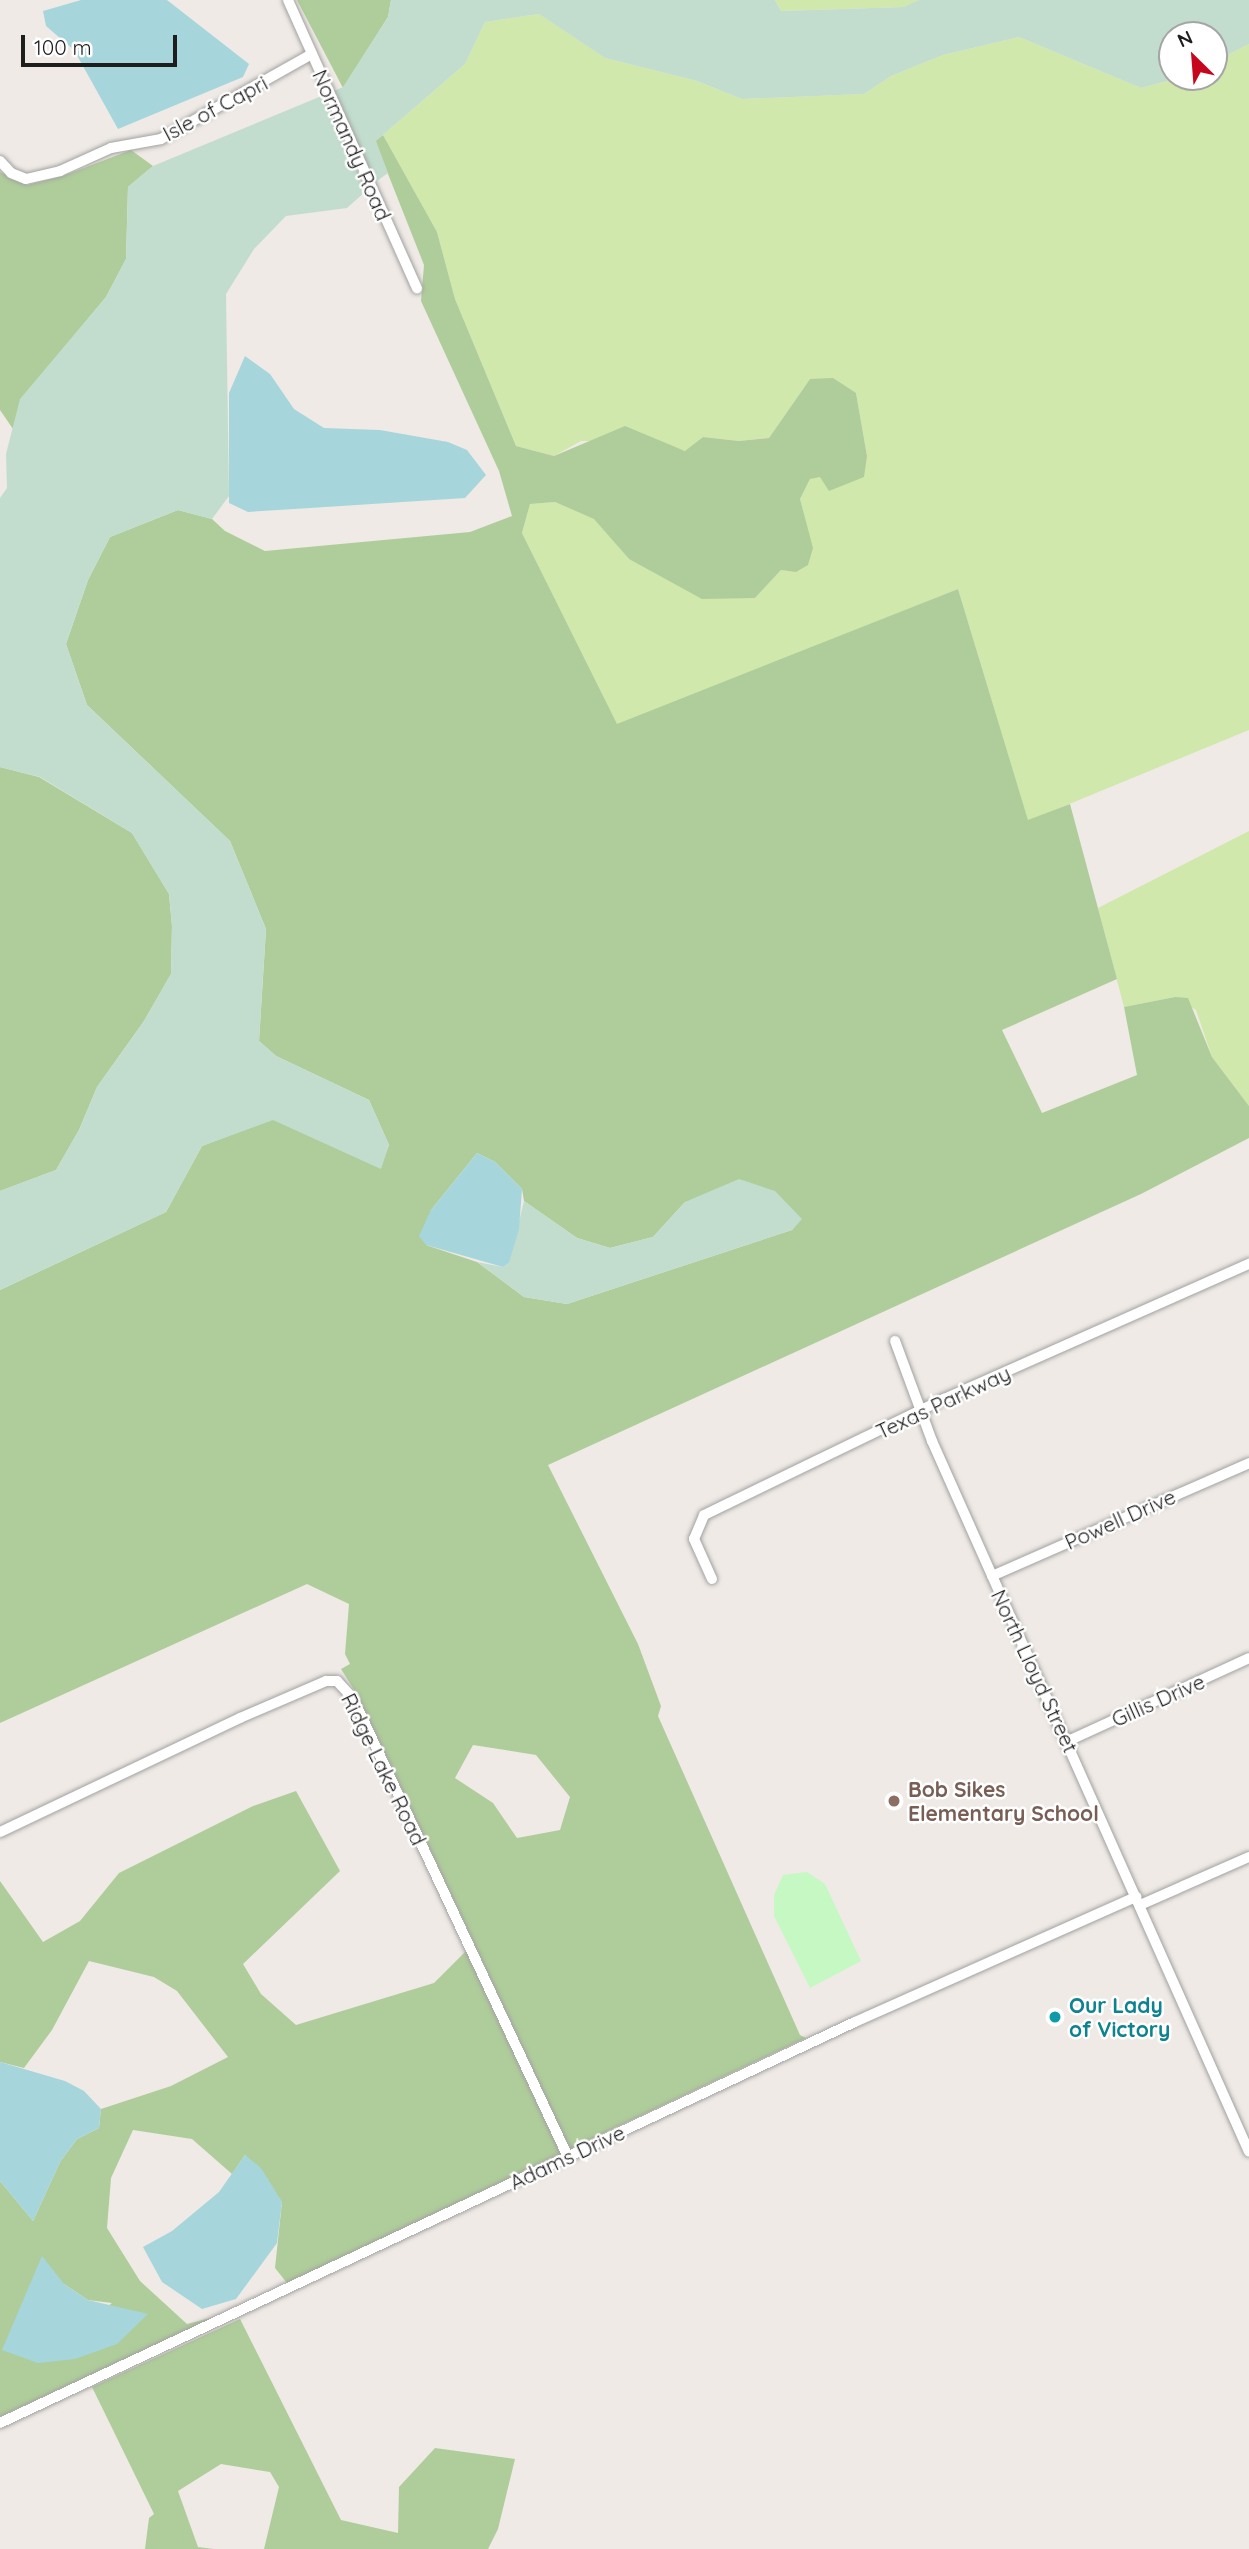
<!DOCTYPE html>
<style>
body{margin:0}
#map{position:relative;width:1249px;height:2549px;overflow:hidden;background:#efeae5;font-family:Quicksand,sans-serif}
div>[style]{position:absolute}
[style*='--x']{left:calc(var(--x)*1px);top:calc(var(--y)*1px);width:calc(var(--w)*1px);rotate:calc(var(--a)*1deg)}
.grass>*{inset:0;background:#d0e8ac}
.forest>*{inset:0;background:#afcd9a}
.wetland>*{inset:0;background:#c2ddcd}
.park>*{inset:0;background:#c5f8c3}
.water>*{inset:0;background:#a6d6db}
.roads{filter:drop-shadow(0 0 2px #a2a2a2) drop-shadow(0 0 2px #a2a2a2)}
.street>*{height:10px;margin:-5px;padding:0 5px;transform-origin:5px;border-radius:5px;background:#fff}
.dots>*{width:19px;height:19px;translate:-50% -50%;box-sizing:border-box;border:4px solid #fff;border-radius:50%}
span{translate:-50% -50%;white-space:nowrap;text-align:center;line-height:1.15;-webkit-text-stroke:5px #fff;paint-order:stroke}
.street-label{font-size:21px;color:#1e1e1e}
.education-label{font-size:21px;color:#785e54;font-weight:700}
.left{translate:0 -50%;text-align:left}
.culture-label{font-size:21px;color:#0d838f;font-weight:700}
.north{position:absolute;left:1158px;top:21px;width:70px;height:70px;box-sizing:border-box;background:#fff;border:2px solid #a5a5a5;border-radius:50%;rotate:335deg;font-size:19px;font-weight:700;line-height:28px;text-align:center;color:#1e1e1e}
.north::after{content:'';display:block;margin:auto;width:24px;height:32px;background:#c7061d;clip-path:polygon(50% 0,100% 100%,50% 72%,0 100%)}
.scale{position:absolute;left:21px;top:35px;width:156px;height:32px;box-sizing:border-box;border:4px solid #1e1e1e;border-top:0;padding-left:9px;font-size:21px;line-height:24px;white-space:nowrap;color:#1e1e1e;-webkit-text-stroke:5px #fff;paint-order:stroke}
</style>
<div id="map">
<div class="grass">
<div style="clip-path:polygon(775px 0,919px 0,903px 7px,781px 11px)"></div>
<div style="clip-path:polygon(539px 14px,605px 58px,697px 81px,742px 99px,864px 94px,891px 76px,943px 55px,1019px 37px,1141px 88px,1182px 77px,1214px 77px,1214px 62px,1249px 44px,1249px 730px,1028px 821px,958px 589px,617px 725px,522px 533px,530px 504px,555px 502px,595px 519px,629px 559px,755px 598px,781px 570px,796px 571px,812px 548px,800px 499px,810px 479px,867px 456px,856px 393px,810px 379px,769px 438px,739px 441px,703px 437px,686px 451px,656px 441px,581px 441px,554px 456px,516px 446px,455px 299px,437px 232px,383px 135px,465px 64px,485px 22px)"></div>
<div style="clip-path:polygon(1249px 831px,1249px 1106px,1212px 1057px,1196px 1010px,1175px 997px,1124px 1007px,1098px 908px)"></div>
</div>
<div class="forest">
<div style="clip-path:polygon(297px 0,391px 0,388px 17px,343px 88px)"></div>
<div style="clip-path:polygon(evenodd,383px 135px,437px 232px,455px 299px,516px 446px,554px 456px,625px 426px,685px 451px,703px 437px,739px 441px,769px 438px,810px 379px,833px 378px,856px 393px,867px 456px,864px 477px,829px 491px,820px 477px,810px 479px,800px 499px,813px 548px,808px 565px,796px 572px,781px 570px,755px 598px,702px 599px,629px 559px,594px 519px,555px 502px,530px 504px,522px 533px,617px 724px,958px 589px,1028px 820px,1070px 804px,1117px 979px,1002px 1030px,1042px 1113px,1137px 1075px,1124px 1007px,1175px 997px,1188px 998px,1212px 1057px,1249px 1106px,1249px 1138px,1141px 1194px,548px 1465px,638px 1644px,661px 1706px,658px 1716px,800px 2035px,806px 2038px,570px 2149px,358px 1696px,341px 1669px,350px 1664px,345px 1654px,349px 1604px,307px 1584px,0 1723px,0 1290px,166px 1212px,202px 1146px,273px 1119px,380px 1168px,389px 1145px,369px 1100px,276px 1056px,259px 1041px,266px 929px,230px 841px,87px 705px,66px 644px,88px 580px,110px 537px,178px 510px,212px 519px,225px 531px,265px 551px,470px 532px,512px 516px,499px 471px,421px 301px,424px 265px,375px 141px,383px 135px,477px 1153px,495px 1162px,522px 1189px,524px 1201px,577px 1238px,610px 1248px,653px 1237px,685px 1202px,801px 1219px,792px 1230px,567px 1304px,524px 1297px,477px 1262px,426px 1245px,431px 1210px,477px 1153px,383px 135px,473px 1745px,536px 1755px,570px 1797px,560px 1830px,517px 1838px,493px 1803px,455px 1778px,473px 1745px)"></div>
<div style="clip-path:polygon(131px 150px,153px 166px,128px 187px,126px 259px,106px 297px,21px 399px,13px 429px,0 410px,0 172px,27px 185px,63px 176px)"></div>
<div style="clip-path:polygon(0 767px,39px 777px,132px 833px,169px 894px,172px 926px,171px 974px,144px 1021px,97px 1087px,79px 1130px,56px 1170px,0 1191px)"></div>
<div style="clip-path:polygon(evenodd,296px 1791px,340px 1871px,243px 1964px,261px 1994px,296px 2025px,434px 1983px,466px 1951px,561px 2154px,287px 2283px,275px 2268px,282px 2202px,245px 2155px,232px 2174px,192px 2139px,133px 2130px,111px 2178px,107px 2228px,140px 2281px,187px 2324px,218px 2316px,0 2417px,0 2181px,33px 2221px,60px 2162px,77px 2139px,99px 2128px,101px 2109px,171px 2086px,228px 2057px,177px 1991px,154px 1977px,89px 1961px,52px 2030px,24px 2068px,0 2062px,0 1881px,43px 1942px,80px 1921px,119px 1873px,253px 1806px,296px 1791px,64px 2284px,88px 2300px,112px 2303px,38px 2362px,64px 2284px)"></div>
<div style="clip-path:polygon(240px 2319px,341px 2520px,398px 2533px,399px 2487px,435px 2448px,515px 2459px,498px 2529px,488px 2549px,264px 2549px,279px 2487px,270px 2472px,221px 2464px,178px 2491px,198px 2547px,214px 2549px,145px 2549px,149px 2518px,154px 2514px,92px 2387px)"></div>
</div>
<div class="wetland">
<div style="clip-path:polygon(391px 0,775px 0,781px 11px,903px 7px,919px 0,1249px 0,1249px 44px,1214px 62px,1214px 35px,1172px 35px,1172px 77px,1182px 77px,1141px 88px,1019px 37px,943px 55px,891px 76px,864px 94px,742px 99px,697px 81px,605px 58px,539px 14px,485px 22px,465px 64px,376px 141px,388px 173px,374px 183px,334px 91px,343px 87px,388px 17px)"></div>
<div style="clip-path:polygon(324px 95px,366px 191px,347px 208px,286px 216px,254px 249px,226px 294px,229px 496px,212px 519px,178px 510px,110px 537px,88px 580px,66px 644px,87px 705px,230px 841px,266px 929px,259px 1041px,276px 1056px,369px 1100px,389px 1145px,381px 1169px,273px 1120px,202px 1146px,166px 1212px,0 1290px,0 1191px,56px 1170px,79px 1130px,97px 1087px,144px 1021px,171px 974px,172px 926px,169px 894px,132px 833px,40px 777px,0 767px,0 498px,7px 488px,6px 454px,20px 399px,106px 297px,126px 259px,128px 187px,153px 166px)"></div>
<div style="clip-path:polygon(739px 1179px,775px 1191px,802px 1219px,792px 1230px,567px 1304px,524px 1297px,477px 1262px,503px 1267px,509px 1263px,524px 1201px,577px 1238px,610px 1248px,653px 1237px,685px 1202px)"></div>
</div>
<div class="park">
<div style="clip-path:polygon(807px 1872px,825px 1884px,861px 1961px,810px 1988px,774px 1916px,774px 1895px,783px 1875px)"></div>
</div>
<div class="water">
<div style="clip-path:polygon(81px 0,167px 0,249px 64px,243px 77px,118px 129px,74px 50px,46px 26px,43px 11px)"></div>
<div style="clip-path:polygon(245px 356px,270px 374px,294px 409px,324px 428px,380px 430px,448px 442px,467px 450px,486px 475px,465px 498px,248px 512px,229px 503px,229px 393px)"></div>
<div style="clip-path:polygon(477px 1153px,495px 1162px,522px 1189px,519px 1229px,509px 1263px,503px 1267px,426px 1245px,419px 1236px,431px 1210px)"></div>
<div style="clip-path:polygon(0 2062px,65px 2081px,84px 2091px,101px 2109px,99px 2128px,77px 2139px,60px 2162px,33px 2221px,0 2181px)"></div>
<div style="clip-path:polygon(245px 2155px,261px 2168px,282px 2202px,277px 2243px,236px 2299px,202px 2309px,162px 2282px,143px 2247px,172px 2231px,219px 2192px)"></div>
<div style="clip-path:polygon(42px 2256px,64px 2284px,88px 2300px,148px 2314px,117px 2344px,75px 2359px,38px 2363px,2px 2350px)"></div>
</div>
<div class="roads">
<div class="street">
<div style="--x:288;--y:0;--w:316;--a:65.9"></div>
<div style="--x:0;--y:161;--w:16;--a:47"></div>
<div style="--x:11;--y:173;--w:16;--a:22"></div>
<div style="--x:26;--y:179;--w:35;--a:-13"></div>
<div style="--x:60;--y:171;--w:56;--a:-24.3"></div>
<div style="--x:111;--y:148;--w:51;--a:-10.2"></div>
<div style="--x:161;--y:139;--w:173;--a:-29.4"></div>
<div style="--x:895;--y:1341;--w:107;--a:69.7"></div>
<div style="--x:932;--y:1441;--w:778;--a:65.97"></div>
<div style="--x:992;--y:1576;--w:281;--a:-23.7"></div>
<div style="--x:712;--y:1579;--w:44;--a:-114.2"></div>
<div style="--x:694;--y:1539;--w:26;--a:-67"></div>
<div style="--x:704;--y:1515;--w:267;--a:-25.8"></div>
<div style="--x:944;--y:1399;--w:334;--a:-23.9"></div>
<div style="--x:1068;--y:1741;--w:199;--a:-24.6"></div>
<div style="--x:0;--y:1832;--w:266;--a:-25.4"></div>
<div style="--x:240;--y:1718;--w:94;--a:-23.3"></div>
<div style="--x:326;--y:1681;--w:11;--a:0"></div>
<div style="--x:337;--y:1681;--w:23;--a:47"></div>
<div style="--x:353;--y:1698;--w:507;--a:64.9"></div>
<div style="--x:1140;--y:1905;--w:119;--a:-23.8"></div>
<div style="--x:0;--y:2423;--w:944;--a:-25.13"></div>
<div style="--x:855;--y:2022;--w:308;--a:-24"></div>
</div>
</div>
<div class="dots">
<div style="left:894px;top:1801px;background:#8d6e63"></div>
<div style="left:1055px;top:2017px;background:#0f9aa8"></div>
</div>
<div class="street-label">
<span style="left:215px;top:108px;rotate:-28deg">Isle of Capri</span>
<span style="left:352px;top:145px;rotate:66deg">Normandy Road</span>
<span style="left:943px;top:1402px;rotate:-25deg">Texas Parkway</span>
<span style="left:1120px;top:1519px;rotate:-24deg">Powell Drive</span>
<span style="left:1035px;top:1671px;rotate:65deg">North Lloyd Street</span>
<span style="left:1158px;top:1700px;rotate:-24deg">Gillis Drive</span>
<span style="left:384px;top:1769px;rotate:64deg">Ridge Lake Road</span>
<span style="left:567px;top:2157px;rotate:-25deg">Adams Drive</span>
</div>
<div class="education-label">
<span class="left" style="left:908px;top:1801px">Bob Sikes<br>Elementary School</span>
</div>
<div class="culture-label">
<span class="left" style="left:1069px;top:2017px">Our Lady<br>of Victory</span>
</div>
<div class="north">N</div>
<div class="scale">100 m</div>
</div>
